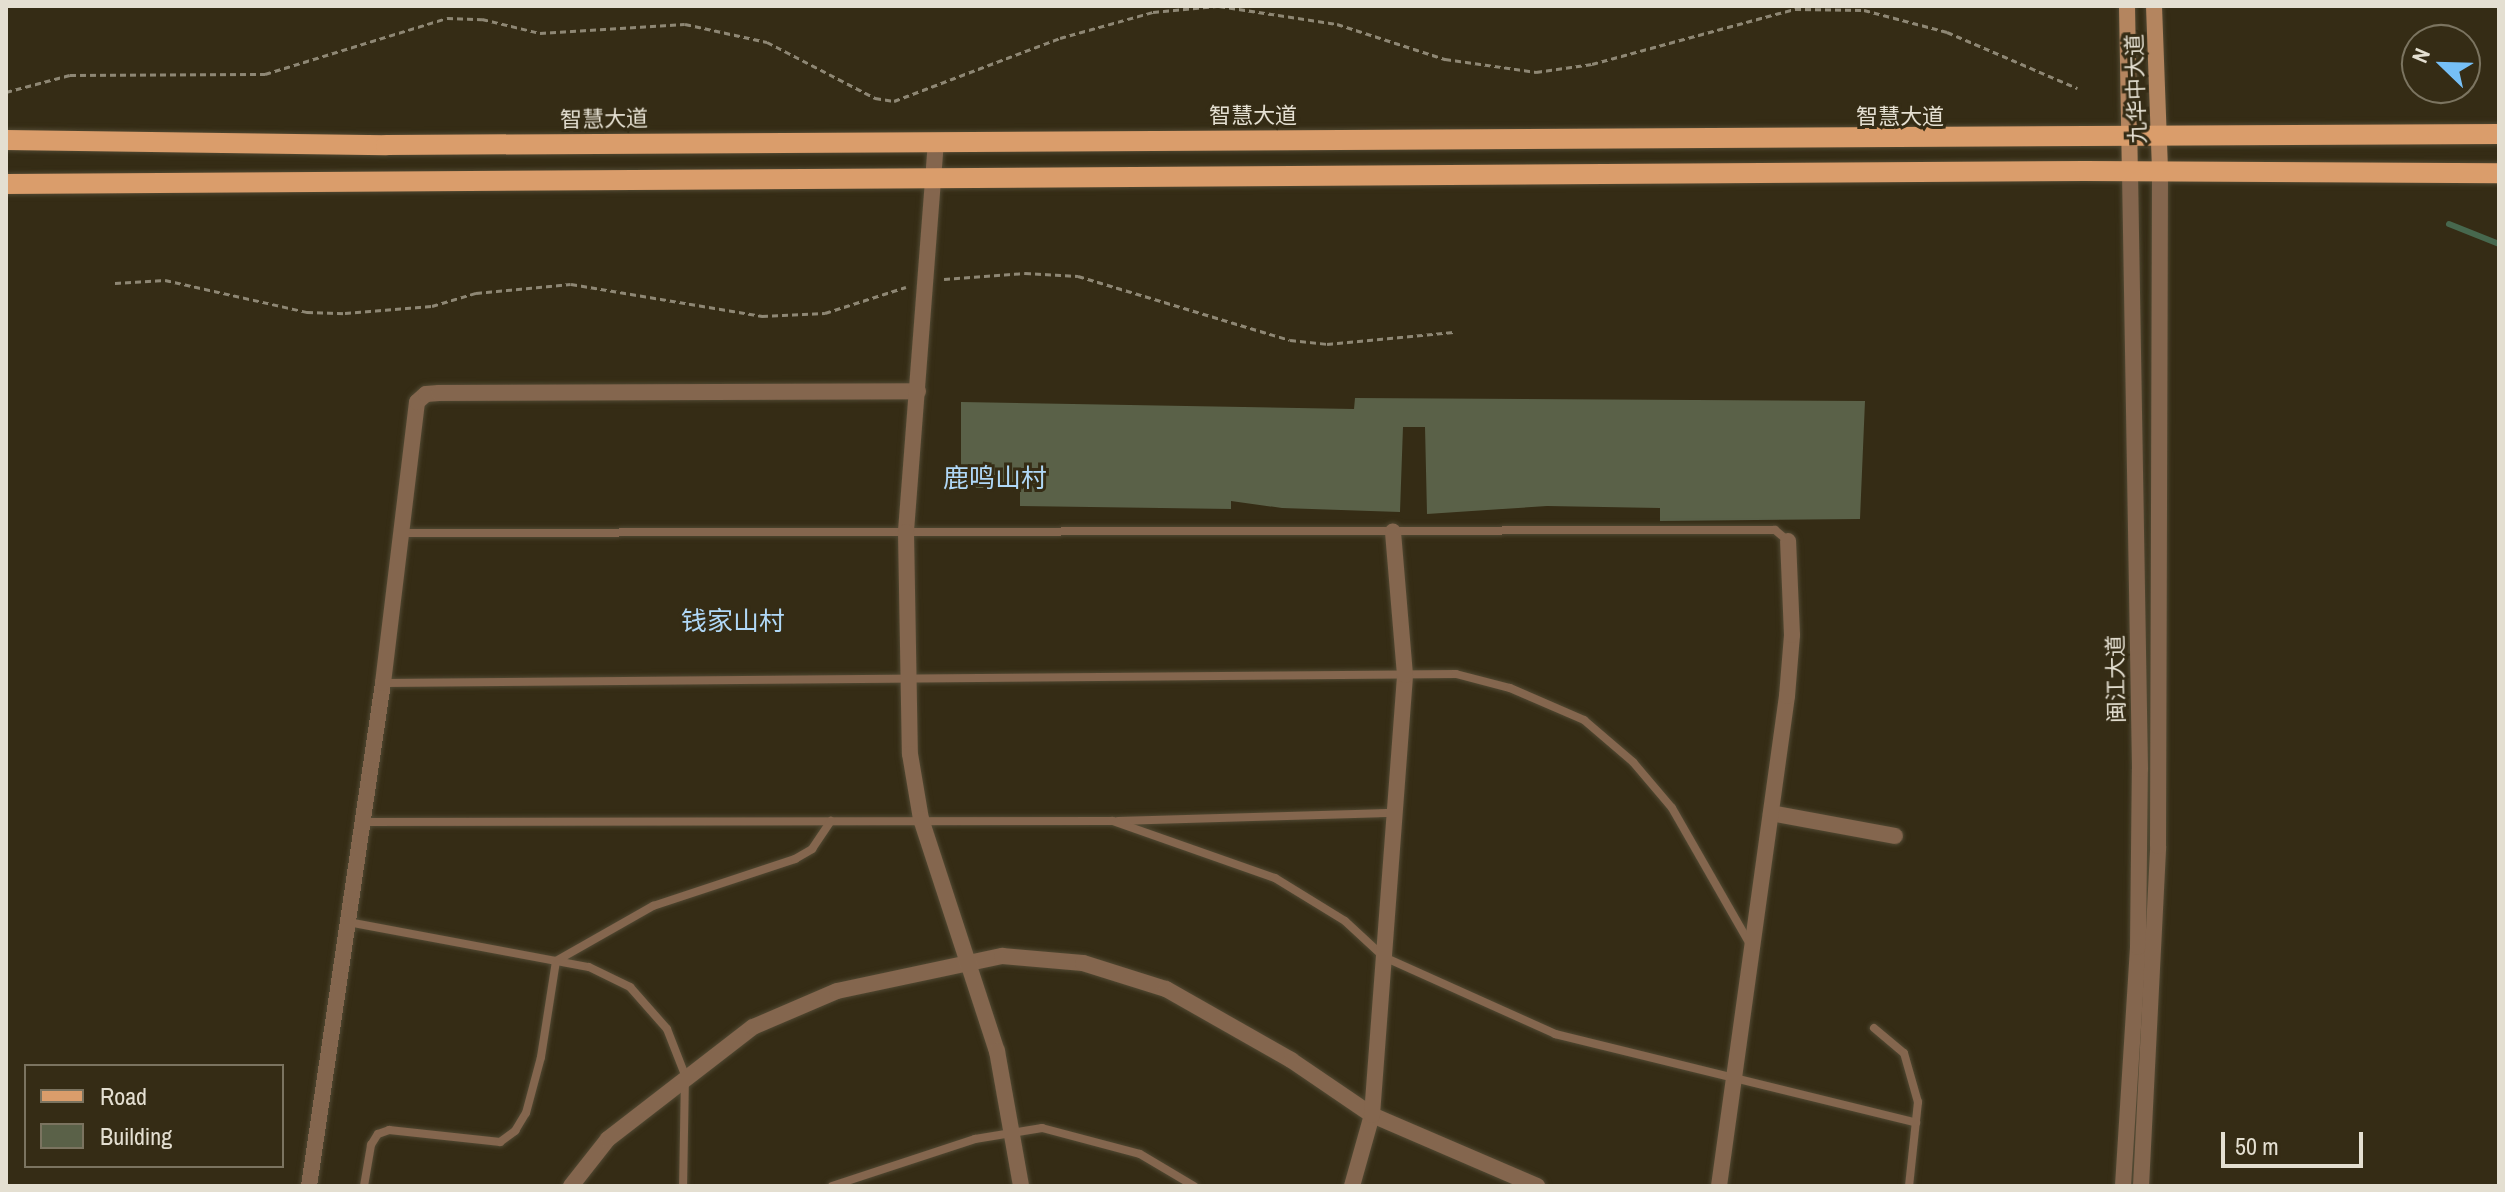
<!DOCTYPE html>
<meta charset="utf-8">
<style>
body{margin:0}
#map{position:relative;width:2505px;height:1192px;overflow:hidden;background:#352c15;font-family:"Archivo Narrow","Noto Sans SC",sans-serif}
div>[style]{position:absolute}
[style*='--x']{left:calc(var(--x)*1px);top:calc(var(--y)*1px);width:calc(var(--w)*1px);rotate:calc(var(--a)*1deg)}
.stream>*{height:6px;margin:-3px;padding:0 3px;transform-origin:3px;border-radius:3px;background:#47684e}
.building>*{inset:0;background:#5a6148}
.path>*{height:3px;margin-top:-1.5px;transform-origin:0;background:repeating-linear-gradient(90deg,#8e8774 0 6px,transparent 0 10px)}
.roads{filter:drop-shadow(0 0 2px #514933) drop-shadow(0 0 2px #514933)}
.service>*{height:8px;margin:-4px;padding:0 4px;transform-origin:4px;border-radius:4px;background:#84664e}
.minor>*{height:16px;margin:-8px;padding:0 8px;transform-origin:8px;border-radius:8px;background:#84664e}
.tertiary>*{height:16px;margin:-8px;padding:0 8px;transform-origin:8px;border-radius:8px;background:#84664e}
.secondary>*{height:16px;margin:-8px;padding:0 8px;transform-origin:8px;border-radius:8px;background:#b4855f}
.primary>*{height:20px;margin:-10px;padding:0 10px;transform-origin:10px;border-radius:10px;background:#da9d6b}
span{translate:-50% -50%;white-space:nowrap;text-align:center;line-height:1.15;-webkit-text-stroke:6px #352c15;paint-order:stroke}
.street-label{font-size:22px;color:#e4dfd1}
.quarter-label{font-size:26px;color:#b0d8f7}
.frame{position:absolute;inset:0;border:8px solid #e4dfd1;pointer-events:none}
.legend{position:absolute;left:24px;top:1064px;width:260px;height:104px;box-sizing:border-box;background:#352c15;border:2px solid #7b7460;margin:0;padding:10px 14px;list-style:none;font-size:24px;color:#e4dfd1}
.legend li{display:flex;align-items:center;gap:16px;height:40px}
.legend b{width:40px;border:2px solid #7b7460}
.north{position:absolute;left:2401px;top:24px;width:80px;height:80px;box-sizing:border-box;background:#352c15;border:2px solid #7b7460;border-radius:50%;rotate:293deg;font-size:22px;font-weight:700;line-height:32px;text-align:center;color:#e4dfd1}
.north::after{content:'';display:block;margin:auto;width:28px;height:36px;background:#76c0f7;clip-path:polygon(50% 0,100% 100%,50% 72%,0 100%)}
.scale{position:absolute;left:2221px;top:1132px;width:142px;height:36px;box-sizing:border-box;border:4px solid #e4dfd1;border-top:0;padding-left:10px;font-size:24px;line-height:28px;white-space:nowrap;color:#e4dfd1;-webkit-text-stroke:6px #352c15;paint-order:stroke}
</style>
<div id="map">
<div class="stream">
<div style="--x:2449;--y:224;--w:54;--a:21.8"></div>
</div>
<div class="building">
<div style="clip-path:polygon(1355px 398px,1865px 401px,1860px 519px,1660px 521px,1660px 508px,1547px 506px,1427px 514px,1425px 427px,1403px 427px,1400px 512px,1282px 508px,1231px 501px,1231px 509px,1020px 506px,1020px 488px,961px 488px,961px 402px,1354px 409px)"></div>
</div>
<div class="path">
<div style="--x:1219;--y:6;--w:119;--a:8.7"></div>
<div style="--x:1337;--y:24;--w:114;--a:18"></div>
<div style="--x:1445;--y:59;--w:92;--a:8.1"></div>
<div style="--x:1536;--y:72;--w:57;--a:-8.1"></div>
<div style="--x:1592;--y:64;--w:210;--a:-15.2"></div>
<div style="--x:1795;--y:9;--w:69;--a:0.8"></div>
<div style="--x:1864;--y:10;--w:86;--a:14.8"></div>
<div style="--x:1947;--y:32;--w:142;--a:23.3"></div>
<div style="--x:6;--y:92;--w:66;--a:-14.9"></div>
<div style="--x:70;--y:75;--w:195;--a:-0.3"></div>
<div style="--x:265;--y:74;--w:190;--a:-17.1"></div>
<div style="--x:447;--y:18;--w:35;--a:2"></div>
<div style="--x:482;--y:19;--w:60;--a:13.6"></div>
<div style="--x:540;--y:33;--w:145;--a:-3.6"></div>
<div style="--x:685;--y:24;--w:84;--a:12.4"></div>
<div style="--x:767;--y:42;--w:122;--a:27.4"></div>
<div style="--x:875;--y:98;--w:19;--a:9"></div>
<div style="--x:894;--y:101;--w:178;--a:-20.8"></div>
<div style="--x:1060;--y:38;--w:97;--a:-15.6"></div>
<div style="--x:1153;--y:12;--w:64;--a:-5.4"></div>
<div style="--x:944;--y:279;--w:81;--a:-4.2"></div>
<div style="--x:1025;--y:273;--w:53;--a:3.2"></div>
<div style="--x:1078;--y:276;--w:221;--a:16.8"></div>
<div style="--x:1290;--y:340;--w:37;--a:6"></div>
<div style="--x:1327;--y:344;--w:127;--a:-5.4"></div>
<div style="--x:115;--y:283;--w:50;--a:-3.4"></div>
<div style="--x:165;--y:280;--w:146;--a:12.7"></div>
<div style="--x:307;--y:312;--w:38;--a:2"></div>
<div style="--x:345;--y:313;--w:87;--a:-4.6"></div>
<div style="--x:432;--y:306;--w:46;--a:-16.5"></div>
<div style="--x:476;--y:293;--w:95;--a:-5.4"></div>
<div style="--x:571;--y:284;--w:194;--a:9.5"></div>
<div style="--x:762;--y:316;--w:63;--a:-2.7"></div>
<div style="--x:825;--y:313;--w:85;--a:-17.8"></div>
</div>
<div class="roads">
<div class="service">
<div style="--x:402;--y:533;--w:1373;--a:-0.13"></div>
<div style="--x:1775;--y:530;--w:17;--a:40"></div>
<div style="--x:384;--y:683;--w:1072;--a:-0.48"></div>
<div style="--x:1456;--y:674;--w:56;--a:14.5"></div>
<div style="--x:1510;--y:688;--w:81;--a:23.4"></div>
<div style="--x:1584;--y:720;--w:65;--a:40.6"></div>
<div style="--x:1633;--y:762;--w:60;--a:49.7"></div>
<div style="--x:1672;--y:808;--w:157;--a:60.2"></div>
<div style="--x:1118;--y:821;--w:277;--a:-1.7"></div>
<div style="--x:363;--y:822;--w:750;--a:-0.08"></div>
<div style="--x:1113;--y:821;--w:172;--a:19.4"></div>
<div style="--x:1275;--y:878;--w:82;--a:31.6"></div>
<div style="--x:1345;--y:921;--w:53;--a:42.7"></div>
<div style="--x:1384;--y:957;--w:188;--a:24.2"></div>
<div style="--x:1555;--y:1034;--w:372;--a:13.8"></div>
<div style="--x:348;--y:922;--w:245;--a:10.6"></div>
<div style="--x:589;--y:967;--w:46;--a:26"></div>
<div style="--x:630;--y:987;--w:56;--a:48.6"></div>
<div style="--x:667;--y:1029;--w:49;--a:68.6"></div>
<div style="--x:685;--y:1075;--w:111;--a:91"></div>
<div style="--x:1874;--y:1028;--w:39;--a:40"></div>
<div style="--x:1904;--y:1053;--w:51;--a:74.1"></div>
<div style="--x:1918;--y:1102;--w:84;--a:96.1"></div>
<div style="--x:364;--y:1186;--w:42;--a:-80.3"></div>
<div style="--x:371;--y:1145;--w:13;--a:-58"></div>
<div style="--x:378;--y:1134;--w:12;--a:-20"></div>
<div style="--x:389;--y:1130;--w:112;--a:6.2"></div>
<div style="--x:500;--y:1142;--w:19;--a:-36"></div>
<div style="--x:515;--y:1131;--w:21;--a:-59"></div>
<div style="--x:526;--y:1113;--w:58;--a:-75"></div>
<div style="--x:541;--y:1057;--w:97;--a:-81.1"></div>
<div style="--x:556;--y:961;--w:112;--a:-29.6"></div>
<div style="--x:653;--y:906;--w:150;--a:-18.3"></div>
<div style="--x:795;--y:859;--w:20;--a:-30"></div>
<div style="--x:812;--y:849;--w:34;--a:-56"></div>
<div style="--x:832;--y:1186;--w:151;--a:-18.2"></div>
<div style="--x:975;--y:1139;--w:68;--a:-9.3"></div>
<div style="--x:1042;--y:1128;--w:101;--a:14.9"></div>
<div style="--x:1140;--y:1154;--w:63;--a:30.7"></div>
</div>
<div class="minor">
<div style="--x:1771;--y:813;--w:126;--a:10.5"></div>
<div style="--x:309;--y:1186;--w:508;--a:-81.63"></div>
<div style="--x:383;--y:683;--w:283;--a:-83.1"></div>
<div style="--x:417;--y:402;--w:12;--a:-42"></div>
<div style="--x:426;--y:394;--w:13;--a:-4"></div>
<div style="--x:439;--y:393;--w:479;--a:-0.2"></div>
<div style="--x:571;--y:1186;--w:60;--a:-51.8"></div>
<div style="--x:608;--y:1139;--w:183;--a:-37.7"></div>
<div style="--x:753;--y:1027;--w:91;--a:-23.2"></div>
<div style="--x:837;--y:991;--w:169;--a:-12"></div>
<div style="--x:1002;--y:956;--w:81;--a:4.9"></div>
<div style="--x:1083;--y:963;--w:87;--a:17.4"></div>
<div style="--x:1166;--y:989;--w:144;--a:29.6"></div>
<div style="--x:1291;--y:1060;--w:98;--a:34.2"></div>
<div style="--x:1372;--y:1115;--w:180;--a:23.3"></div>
<div style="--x:1352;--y:1186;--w:74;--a:-74.3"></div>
<div style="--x:1372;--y:1115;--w:441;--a:-85.7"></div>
<div style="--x:1405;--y:675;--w:144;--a:-94.8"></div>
<div style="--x:1719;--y:1186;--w:495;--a:-82.1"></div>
<div style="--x:1787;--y:696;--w:61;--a:-85.3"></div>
<div style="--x:1792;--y:635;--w:94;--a:-92.4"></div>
</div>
<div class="tertiary">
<div style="--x:936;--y:141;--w:392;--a:94.4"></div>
<div style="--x:906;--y:532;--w:222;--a:89"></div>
<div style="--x:910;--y:754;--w:66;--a:80.4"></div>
<div style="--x:921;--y:819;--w:244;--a:71.9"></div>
<div style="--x:997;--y:1051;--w:137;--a:79.9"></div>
<div style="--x:2123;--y:1186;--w:239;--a:-86.4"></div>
<div style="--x:2138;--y:947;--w:178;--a:-89.4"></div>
<div style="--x:2140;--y:769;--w:599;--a:-90.96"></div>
<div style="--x:2141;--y:1186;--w:340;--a:-87.1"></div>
<div style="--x:2158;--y:846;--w:675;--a:-89.83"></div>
</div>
<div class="secondary">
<div style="--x:2127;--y:6;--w:164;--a:89"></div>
<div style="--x:2154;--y:6;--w:165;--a:87.9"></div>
</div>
<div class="primary">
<div style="--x:6;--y:140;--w:380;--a:0.8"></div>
<div style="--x:386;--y:145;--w:2113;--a:-0.3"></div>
<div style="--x:6;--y:184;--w:2079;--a:-0.36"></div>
<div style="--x:2085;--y:171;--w:414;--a:0.3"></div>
</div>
</div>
<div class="street-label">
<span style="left:2136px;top:89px;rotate:-92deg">九华中大道</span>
<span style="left:1253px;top:116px">智慧大道</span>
<span style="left:1900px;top:117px">智慧大道</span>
<span style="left:604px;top:119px;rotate:-1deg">智慧大道</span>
<span style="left:2116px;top:679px;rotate:-91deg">闽江大道</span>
</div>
<div class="quarter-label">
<span style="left:995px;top:478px">鹿鸣山村</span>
<span style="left:733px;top:621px">钱家山村</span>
</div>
<div class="frame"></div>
<ul class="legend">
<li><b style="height:10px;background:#da9d6b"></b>Road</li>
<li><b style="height:22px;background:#5a6148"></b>Building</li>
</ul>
<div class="north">N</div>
<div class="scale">50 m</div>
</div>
